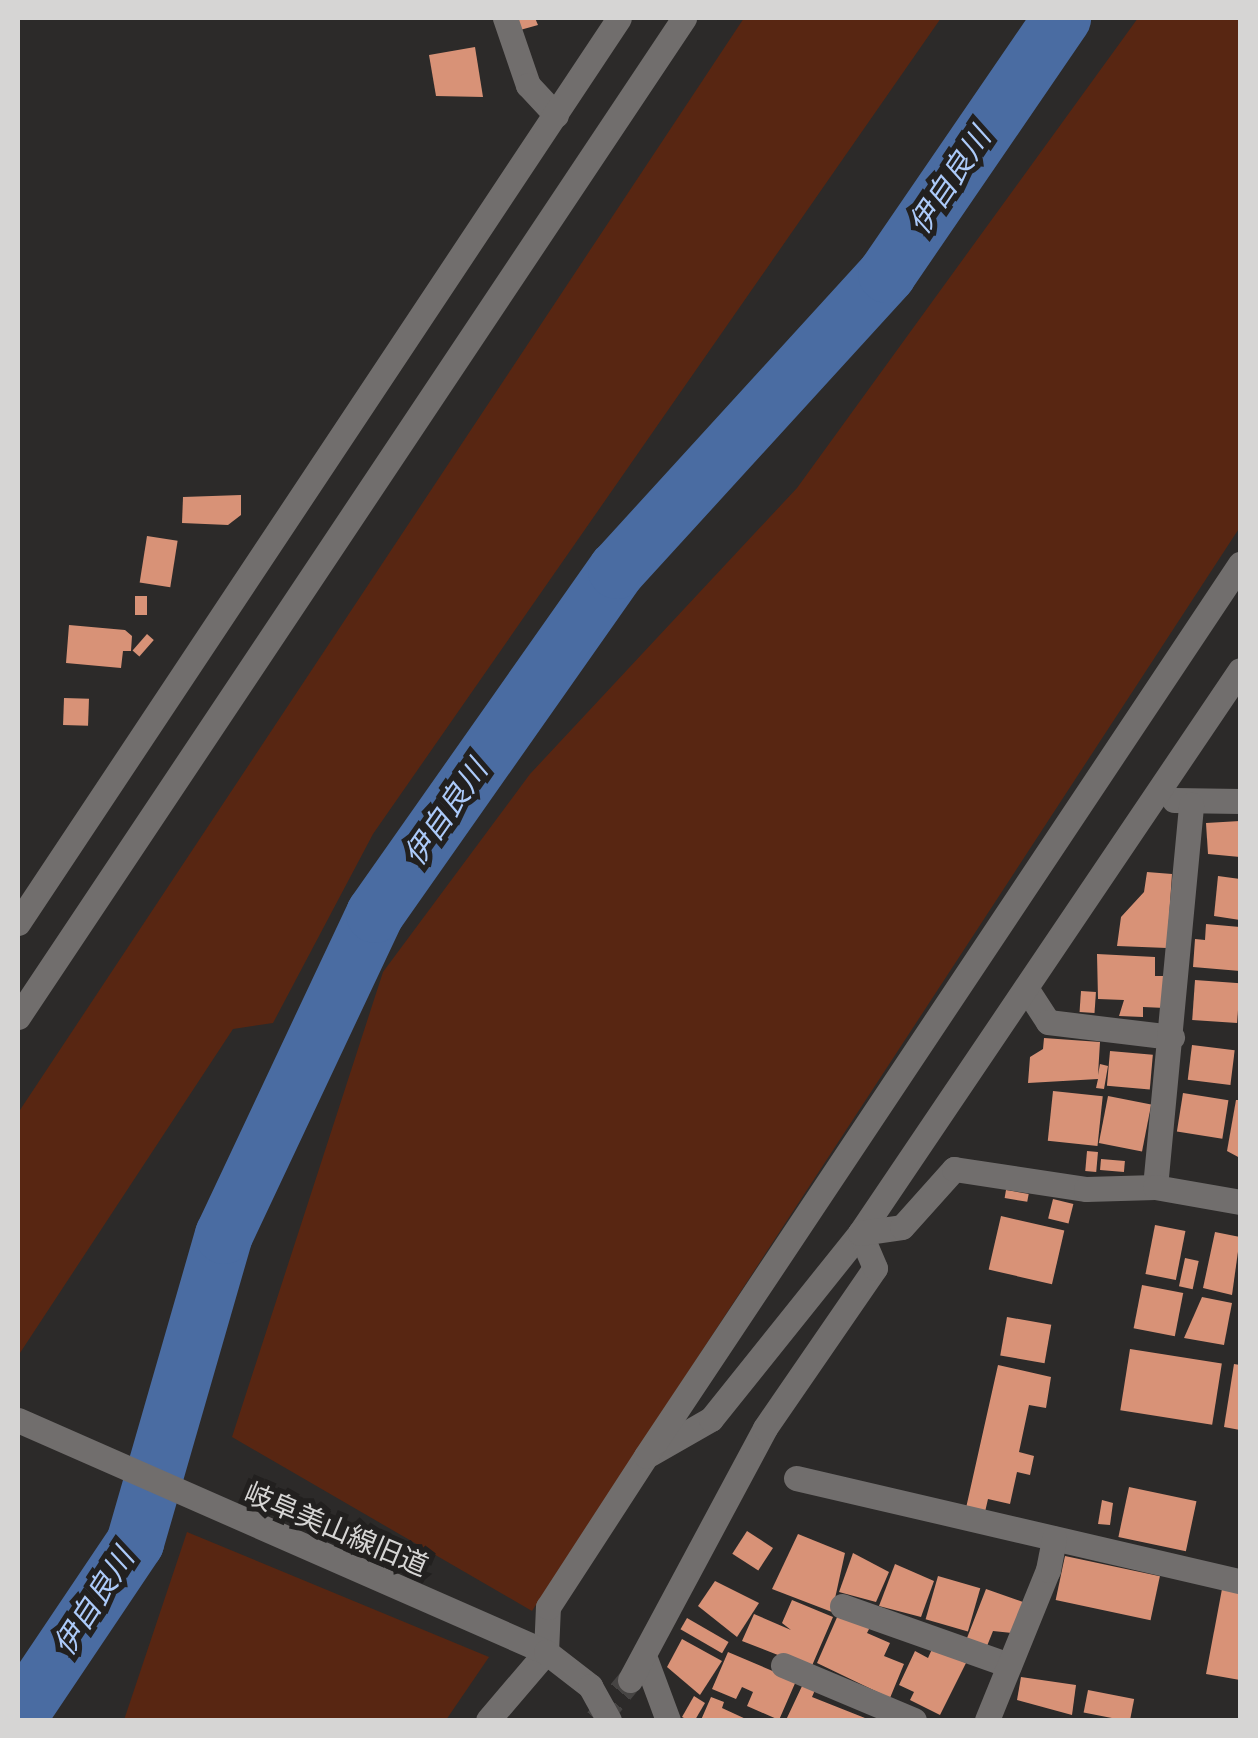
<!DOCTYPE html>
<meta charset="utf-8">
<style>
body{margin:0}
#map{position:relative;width:1258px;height:1738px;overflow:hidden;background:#2c2a29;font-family:Roboto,"Noto Sans JP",sans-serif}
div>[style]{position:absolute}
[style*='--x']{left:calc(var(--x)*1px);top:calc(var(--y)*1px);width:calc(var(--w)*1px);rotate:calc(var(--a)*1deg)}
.green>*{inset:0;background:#582612}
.river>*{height:58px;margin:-29px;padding:0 29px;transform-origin:29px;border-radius:29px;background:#4a6ca2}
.building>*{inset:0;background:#d89277;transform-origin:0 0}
.street-tunnel>*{height:25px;margin-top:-12.5px;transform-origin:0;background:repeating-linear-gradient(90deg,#464443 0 25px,transparent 0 37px)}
.street>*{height:25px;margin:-12.5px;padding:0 12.5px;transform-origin:12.5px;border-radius:12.5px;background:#716e6d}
.secondary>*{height:25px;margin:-12.5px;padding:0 12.5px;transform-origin:12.5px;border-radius:12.5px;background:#716e6d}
span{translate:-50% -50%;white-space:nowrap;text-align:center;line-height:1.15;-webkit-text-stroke:10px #22201f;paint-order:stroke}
.street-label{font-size:28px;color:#d6d5d4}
.water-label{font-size:30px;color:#accaf9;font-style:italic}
.frame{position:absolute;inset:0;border:20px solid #d6d5d4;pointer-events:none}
</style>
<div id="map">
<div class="green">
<div style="clip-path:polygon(744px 18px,941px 18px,373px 834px,273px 1023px,233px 1029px,18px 1356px,18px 1113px)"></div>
<div style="clip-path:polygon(1138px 18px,1240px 18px,1240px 527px,532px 1611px,232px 1437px,383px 972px,530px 774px,797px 488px)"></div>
<div style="clip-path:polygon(187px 1532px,489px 1657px,446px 1720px,124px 1720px)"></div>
</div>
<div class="river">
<div style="--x:18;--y:1717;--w:210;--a:-56.1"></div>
<div style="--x:135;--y:1543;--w:321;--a:-73.9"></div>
<div style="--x:224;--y:1235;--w:355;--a:-64.8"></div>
<div style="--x:375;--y:914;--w:421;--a:-54.9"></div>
<div style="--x:617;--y:570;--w:401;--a:-47.6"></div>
<div style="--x:887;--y:274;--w:310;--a:-55.6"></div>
</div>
<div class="building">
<div style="clip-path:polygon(508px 18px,535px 18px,538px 25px,513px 32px)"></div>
<div style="clip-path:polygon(475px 47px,483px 97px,436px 96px,429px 55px)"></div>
<div style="clip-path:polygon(241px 495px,241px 515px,228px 525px,182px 523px,183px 497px)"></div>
<div style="left:147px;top:536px;width:31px;height:47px;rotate:9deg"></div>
<div style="left:135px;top:596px;width:12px;height:19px"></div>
<div style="clip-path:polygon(69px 625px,125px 630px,132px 636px,131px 651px,123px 651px,121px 668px,66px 663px)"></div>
<div style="left:147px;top:634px;width:9px;height:22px;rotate:41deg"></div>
<div style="left:64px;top:698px;width:25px;height:27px;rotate:2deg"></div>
<div style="clip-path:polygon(1240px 821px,1240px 857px,1208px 854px,1206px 823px)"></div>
<div style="clip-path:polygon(1147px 872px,1172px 874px,1167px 948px,1117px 946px,1121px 917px,1144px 892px)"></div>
<div style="clip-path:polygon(1218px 876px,1240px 879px,1240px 920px,1214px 916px)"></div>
<div style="clip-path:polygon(1206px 924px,1240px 927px,1240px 971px,1193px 967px,1195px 939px,1205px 940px)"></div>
<div style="clip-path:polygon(1097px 954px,1155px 957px,1155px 976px,1167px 976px,1165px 1008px,1143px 1007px,1143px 1017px,1119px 1016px,1124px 1000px,1098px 999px)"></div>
<div style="left:1195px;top:980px;width:45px;height:40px;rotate:4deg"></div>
<div style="left:1081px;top:991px;width:15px;height:21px;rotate:4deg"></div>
<div style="clip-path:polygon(1044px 1038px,1100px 1042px,1098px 1075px,1100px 1064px,1108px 1066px,1104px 1089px,1096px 1088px,1098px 1079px,1028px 1083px,1030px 1057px,1043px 1049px)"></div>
<div style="left:1192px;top:1045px;width:43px;height:35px;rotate:7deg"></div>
<div style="left:1110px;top:1051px;width:43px;height:35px;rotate:5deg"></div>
<div style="left:1053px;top:1091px;width:50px;height:50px;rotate:6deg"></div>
<div style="left:1183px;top:1093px;width:46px;height:39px;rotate:9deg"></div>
<div style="left:1108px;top:1096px;width:44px;height:48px;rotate:11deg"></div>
<div style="clip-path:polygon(1236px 1100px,1240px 1100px,1240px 1158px,1227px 1151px)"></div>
<div style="left:1087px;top:1151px;width:11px;height:20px;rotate:5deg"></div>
<div style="left:1101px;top:1159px;width:24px;height:11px;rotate:5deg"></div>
<div style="left:1006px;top:1190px;width:23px;height:8px;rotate:10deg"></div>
<div style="left:1053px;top:1199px;width:21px;height:20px;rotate:14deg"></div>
<div style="left:1001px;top:1216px;width:65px;height:55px;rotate:13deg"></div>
<div style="left:1155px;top:1225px;width:31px;height:50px;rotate:11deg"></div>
<div style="clip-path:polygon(1215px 1232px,1240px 1237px,1232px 1295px,1203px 1288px)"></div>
<div style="left:1185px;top:1258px;width:14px;height:29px;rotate:12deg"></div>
<div style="left:1142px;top:1285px;width:42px;height:44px;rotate:11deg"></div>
<div style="clip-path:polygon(1202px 1297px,1232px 1303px,1224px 1345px,1184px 1338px)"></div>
<div style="left:1007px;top:1317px;width:45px;height:39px;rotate:10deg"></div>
<div style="left:1130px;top:1349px;width:93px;height:62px;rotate:9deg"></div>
<div style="clip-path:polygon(1234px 1364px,1240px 1365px,1240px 1430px,1224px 1427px)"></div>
<div style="clip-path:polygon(998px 1365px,1051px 1377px,1046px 1408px,1029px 1405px,1019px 1452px,1034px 1456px,1030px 1475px,1017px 1472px,1010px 1504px,988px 1499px,985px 1512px,966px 1508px)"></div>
<div style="left:1129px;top:1487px;width:69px;height:51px;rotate:12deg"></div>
<div style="clip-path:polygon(1102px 1500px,1113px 1503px,1110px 1525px,1098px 1524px)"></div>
<div style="left:747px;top:1531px;width:31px;height:27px;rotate:33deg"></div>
<div style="clip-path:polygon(798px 1534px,845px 1553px,832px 1612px,772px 1589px)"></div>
<div style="clip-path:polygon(853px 1553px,889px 1572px,876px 1602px,839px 1592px)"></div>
<div style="left:1065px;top:1556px;width:97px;height:45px;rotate:12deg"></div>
<div style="clip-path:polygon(895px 1564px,934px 1581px,921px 1617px,879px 1606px)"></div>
<div style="left:938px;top:1576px;width:44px;height:45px;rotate:16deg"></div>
<div style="clip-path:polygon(715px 1581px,759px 1603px,737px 1637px,698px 1606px)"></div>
<div style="clip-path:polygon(986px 1589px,1023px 1602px,1012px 1633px,993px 1631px,987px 1646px,967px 1638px)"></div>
<div style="clip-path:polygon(1222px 1589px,1240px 1593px,1240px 1680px,1206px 1674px)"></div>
<div style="clip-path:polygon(792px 1600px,833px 1617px,811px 1668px,742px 1641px,754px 1614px,791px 1630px,782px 1623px)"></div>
<div style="clip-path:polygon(838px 1615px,870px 1627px,867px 1633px,890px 1643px,884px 1656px,904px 1664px,890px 1698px,817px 1663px)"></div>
<div style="left:687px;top:1618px;width:48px;height:13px;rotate:30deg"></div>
<div style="clip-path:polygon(682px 1639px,722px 1661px,700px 1695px,667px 1667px)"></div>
<div style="clip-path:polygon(932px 1649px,966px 1663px,940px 1715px,910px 1700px,914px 1692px,899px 1685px,915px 1651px,928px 1658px)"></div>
<div style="clip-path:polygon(728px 1652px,796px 1681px,779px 1720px,747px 1706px,753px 1692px,742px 1687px,736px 1699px,712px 1689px)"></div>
<div style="clip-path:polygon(1021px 1677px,1076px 1685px,1072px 1715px,1017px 1700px)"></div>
<div style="clip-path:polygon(803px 1684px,815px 1690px,812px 1697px,870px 1720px,786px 1720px)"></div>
<div style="left:1088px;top:1690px;width:47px;height:23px;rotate:11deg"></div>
<div style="clip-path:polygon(694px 1696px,705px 1703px,695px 1720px,688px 1720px,682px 1717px)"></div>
<div style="clip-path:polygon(711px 1697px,724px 1702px,722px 1708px,748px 1720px,701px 1720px)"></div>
</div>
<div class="street-tunnel">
<div style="--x:597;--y:1720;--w:52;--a:-50.5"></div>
</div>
<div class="street">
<div style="--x:505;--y:18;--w:71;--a:71.1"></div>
<div style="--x:528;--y:85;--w:41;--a:47"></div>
<div style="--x:1174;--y:800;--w:66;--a:0.9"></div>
<div style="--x:18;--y:923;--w:1086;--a:-56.41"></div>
<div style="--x:1026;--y:988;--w:40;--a:57.1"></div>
<div style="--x:1048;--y:1022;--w:125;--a:6.9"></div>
<div style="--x:1155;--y:1187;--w:384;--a:-84.6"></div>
<div style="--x:650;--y:1454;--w:70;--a:-29.8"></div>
<div style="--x:711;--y:1419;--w:238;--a:-51.3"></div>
<div style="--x:860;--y:1233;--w:679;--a:-55.98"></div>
<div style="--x:796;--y:1478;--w:456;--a:13.1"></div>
<div style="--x:842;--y:1606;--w:177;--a:19.5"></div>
<div style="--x:646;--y:1661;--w:63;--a:69.6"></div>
<div style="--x:783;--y:1665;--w:142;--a:22.8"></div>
<div style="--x:630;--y:1680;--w:286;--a:-61.8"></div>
<div style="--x:765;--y:1428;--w:194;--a:-55.5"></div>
<div style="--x:875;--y:1268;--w:38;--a:-113"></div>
<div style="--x:860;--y:1233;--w:42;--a:-8.1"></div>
<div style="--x:902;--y:1227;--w:78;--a:-48.1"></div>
<div style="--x:954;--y:1169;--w:134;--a:8.6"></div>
<div style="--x:1086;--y:1189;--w:69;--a:-1.7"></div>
<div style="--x:1155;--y:1187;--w:86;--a:10"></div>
<div style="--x:488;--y:1720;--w:89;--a:-49.5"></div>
<div style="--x:546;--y:1652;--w:45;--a:-87.5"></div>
<div style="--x:548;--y:1607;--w:180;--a:-57"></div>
<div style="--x:646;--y:1456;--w:1072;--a:-56.34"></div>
<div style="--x:987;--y:1720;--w:162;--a:-67.9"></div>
<div style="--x:1048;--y:1570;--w:32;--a:-79"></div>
</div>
<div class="secondary">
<div style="--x:18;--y:1017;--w:1201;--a:-56.31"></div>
<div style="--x:18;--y:1420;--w:577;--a:23.72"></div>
<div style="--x:546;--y:1652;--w:56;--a:37.7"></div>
<div style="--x:590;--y:1686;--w:39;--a:61"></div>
</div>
<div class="street-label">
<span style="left:336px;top:1530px;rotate:23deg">岐阜美山線旧道</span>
</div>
<div class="water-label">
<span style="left:950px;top:181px;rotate:-56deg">伊自良川</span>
<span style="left:446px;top:813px;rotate:-55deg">伊自良川</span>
<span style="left:94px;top:1602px;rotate:-57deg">伊自良川</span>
</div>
<div class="frame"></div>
</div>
